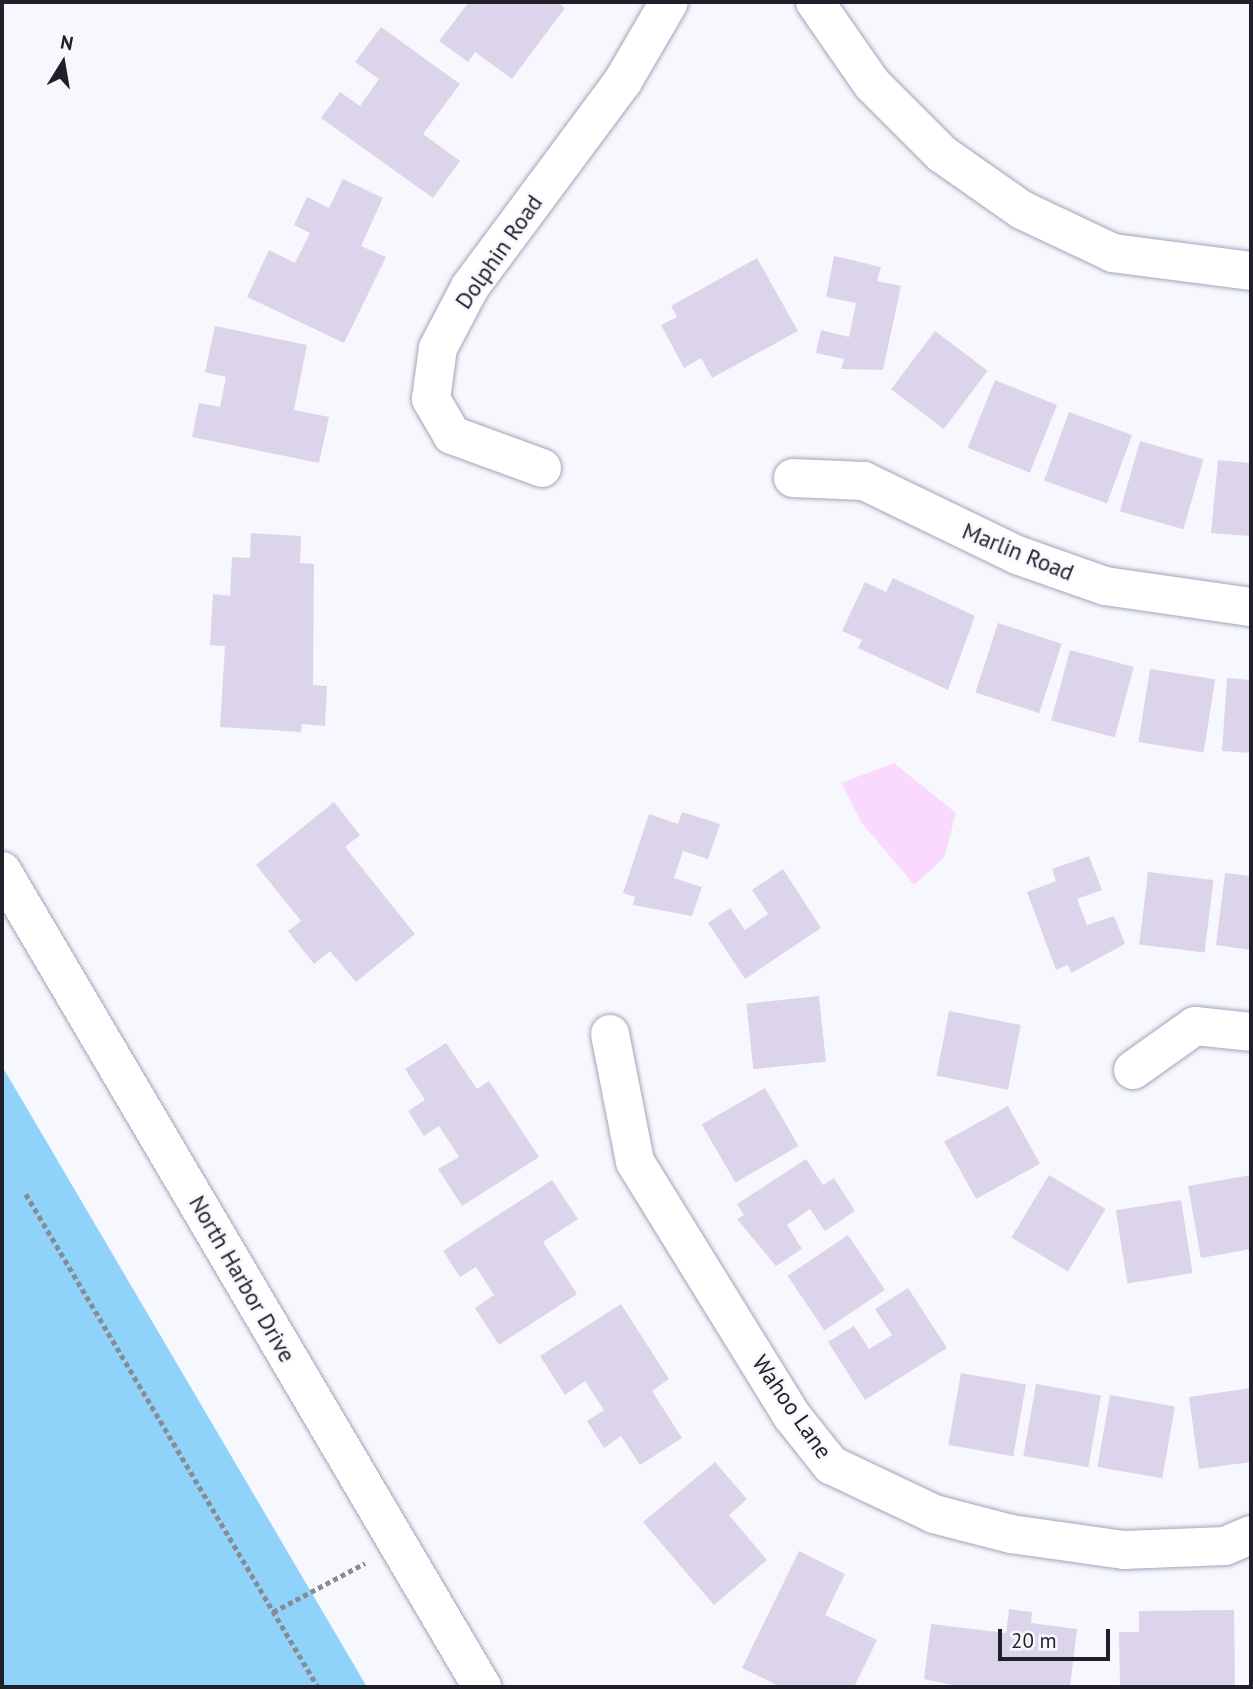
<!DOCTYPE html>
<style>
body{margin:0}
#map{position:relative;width:1253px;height:1689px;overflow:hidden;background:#f7f8fd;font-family:"PT Sans",sans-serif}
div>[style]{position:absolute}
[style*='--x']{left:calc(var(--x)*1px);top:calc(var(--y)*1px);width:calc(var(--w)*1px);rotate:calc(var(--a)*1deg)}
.green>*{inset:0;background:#f9d9fd}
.water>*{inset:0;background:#90d3fa}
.building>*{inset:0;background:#dcd4eb;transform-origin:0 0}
.path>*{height:4.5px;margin-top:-2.25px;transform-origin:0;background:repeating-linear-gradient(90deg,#8a8b92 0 5px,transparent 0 8.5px)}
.roads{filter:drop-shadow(0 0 2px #a1a5bc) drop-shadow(0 0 2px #a1a5bc)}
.minor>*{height:38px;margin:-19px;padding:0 19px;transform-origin:19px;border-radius:19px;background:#fff}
span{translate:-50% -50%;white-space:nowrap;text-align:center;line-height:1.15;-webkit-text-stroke:5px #f7f8fd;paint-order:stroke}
.street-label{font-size:23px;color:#1f2029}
.frame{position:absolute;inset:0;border:4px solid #1f2029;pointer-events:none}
.north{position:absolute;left:28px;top:28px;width:70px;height:70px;-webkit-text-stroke:5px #f7f8fd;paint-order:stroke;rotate:11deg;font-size:19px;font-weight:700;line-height:28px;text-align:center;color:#1f2029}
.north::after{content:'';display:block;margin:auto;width:24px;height:32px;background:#1f2029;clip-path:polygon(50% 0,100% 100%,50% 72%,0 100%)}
.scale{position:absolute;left:998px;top:1629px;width:112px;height:32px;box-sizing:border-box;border:4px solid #1f2029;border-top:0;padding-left:9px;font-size:21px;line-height:24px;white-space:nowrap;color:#1f2029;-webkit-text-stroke:5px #f7f8fd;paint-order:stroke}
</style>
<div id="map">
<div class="green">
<div style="clip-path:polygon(894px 763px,956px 813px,944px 858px,914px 885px,862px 823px,841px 783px)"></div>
</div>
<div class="water">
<div style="clip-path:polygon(2px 1066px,367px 1687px,2px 1687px)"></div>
</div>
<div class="building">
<div style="clip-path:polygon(469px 2px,557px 2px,565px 8px,512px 79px,475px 52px,468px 62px,439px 41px)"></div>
<div style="clip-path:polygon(381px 27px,460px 84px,423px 134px,460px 161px,433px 198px,321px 118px,340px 92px,360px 106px,379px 79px,355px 62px)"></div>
<div style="clip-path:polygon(343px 179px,383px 198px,361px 246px,386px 257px,344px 343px,247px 297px,269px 250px,295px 263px,310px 233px,294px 225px,307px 197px,329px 208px)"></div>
<div style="clip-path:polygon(834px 256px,881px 267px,877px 281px,901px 286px,883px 370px,841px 369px,844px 359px,816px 353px,821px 330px,849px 337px,856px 303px,826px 297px)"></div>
<div style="clip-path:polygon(757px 258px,798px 331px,712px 378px,701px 358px,684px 368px,661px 325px,677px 317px,671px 306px)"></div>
<div style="clip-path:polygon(215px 326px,307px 345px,294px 410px,329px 417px,319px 463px,192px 437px,199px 403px,220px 407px,226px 377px,205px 372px)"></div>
<div style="left:935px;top:331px;width:66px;height:73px;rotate:37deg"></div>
<div style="left:995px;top:380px;width:67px;height:73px;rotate:22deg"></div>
<div style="left:1069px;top:412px;width:67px;height:73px;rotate:20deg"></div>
<div style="left:1140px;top:441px;width:66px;height:73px;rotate:16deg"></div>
<div style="clip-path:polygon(1218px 460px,1251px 463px,1251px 536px,1211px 533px)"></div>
<div style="clip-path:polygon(251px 533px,301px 536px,300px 563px,314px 564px,313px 685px,327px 686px,325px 726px,302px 724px,301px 732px,220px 727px,225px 646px,210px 645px,213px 594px,230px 596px,232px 557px,250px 558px)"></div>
<div style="clip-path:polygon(893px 578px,975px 616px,948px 690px,858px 648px,862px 640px,842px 631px,865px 582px,886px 592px)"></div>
<div style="left:998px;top:623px;width:67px;height:73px;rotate:18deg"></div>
<div style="left:1070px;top:650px;width:66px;height:73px;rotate:15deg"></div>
<div style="left:1150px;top:669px;width:66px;height:74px;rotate:9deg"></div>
<div style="clip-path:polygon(1227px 678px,1251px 680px,1251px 753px,1222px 751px)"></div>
<div style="clip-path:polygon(334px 802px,360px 835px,345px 847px,415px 934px,356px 982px,330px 951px,314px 964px,288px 931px,301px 921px,256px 865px)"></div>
<div style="clip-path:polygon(682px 812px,720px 824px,708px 859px,683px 851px,674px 878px,702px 887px,692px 916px,633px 905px,635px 897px,623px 893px,649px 814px,678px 824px)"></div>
<div style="clip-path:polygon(1089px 856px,1102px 890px,1077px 899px,1087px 925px,1114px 916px,1125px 944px,1071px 973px,1068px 965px,1056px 970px,1027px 892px,1056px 881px,1052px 869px)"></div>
<div style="clip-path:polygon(783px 869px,821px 928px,745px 979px,708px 923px,730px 908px,745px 930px,768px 914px,752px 890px)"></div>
<div style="left:1148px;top:872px;width:66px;height:73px;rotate:7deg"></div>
<div style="clip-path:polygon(1225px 873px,1251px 876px,1251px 950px,1216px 945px)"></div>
<div style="left:819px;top:996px;width:66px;height:73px;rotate:84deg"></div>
<div style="left:949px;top:1011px;width:73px;height:66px;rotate:11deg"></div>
<div style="clip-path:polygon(446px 1043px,477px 1089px,489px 1081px,539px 1157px,462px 1206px,438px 1169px,459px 1157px,439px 1126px,424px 1136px,408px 1111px,425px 1100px,405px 1069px)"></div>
<div style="left:765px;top:1088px;width:67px;height:73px;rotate:60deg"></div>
<div style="left:1008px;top:1106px;width:66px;height:73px;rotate:61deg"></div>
<div style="clip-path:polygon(806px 1159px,823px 1185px,834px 1178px,855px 1211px,825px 1231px,810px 1209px,787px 1225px,802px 1249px,776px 1266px,737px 1219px,744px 1215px,737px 1204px)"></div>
<div style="left:1049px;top:1175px;width:66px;height:73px;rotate:31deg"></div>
<div style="clip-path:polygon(1251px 1175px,1251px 1249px,1201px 1258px,1188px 1186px)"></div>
<div style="clip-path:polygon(552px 1180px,578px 1219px,543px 1242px,577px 1294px,499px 1345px,475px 1308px,494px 1295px,476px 1267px,460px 1277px,443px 1251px)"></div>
<div style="left:1181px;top:1200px;width:74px;height:66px;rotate:81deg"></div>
<div style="left:848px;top:1235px;width:66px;height:73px;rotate:56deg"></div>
<div style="clip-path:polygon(908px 1288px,947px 1348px,865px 1400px,828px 1342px,854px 1326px,869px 1349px,892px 1335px,875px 1309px)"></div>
<div style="clip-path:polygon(621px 1304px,669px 1379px,652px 1391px,682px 1438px,640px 1465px,621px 1436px,604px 1448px,587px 1421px,604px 1410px,585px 1381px,565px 1395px,540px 1356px)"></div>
<div style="left:961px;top:1373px;width:66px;height:73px;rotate:10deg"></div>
<div style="left:1036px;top:1384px;width:66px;height:73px;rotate:10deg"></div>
<div style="clip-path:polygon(1251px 1388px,1251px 1462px,1199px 1469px,1189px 1397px)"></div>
<div style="left:1110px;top:1395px;width:66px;height:73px;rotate:10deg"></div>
<div style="clip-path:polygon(715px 1462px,747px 1499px,729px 1515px,767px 1560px,714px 1605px,643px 1522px)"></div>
<div style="clip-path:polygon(799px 1551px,845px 1574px,825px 1615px,877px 1640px,854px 1687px,781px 1687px,742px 1668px)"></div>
<div style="clip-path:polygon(1009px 1609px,1032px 1612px,1031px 1623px,1077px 1629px,1070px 1687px,961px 1687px,924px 1679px,931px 1624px,1006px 1633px)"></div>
<div style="clip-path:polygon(1234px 1610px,1235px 1687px,1120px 1687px,1119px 1632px,1139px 1632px,1139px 1611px)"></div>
</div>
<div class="path">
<div style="--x:26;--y:1194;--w:573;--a:59.36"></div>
<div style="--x:273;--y:1612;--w:104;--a:-28"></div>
</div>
<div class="roads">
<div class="minor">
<div style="--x:815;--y:2;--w:100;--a:55.2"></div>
<div style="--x:872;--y:84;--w:99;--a:45"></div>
<div style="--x:942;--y:154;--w:98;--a:35"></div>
<div style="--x:1022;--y:210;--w:101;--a:25.3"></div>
<div style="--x:1113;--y:253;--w:139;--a:7.4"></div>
<div style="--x:542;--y:468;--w:96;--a:-159.9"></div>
<div style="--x:452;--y:435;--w:42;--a:-120.3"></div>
<div style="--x:431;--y:399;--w:51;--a:-82.2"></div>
<div style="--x:438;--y:348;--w:69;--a:-62.3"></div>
<div style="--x:470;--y:287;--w:257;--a:-53.4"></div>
<div style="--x:623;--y:81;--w:91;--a:-59.8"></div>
<div style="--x:793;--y:478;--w:71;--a:2.4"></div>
<div style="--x:864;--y:481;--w:170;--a:25.8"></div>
<div style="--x:1017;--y:555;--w:93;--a:19.4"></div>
<div style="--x:1105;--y:586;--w:148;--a:8.2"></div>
<div style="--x:2;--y:871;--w:947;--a:59.53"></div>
<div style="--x:610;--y:1034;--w:130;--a:78.9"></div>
<div style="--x:635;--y:1162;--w:299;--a:58.3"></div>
<div style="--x:792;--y:1416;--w:63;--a:51.5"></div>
<div style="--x:831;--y:1465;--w:114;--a:25.4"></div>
<div style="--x:934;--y:1514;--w:80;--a:14.6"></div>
<div style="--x:1011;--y:1534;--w:114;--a:8.1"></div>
<div style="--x:1124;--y:1550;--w:101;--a:-2.3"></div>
<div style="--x:1225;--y:1546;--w:28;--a:-23"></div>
<div style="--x:1133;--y:1070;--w:76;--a:-35.4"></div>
<div style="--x:1195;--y:1026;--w:56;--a:6.1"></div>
</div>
</div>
<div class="street-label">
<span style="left:499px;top:252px;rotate:-55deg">Dolphin Road</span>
<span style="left:1018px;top:552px;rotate:22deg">Marlin Road</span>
<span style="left:242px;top:1279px;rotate:60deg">North Harbor Drive</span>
<span style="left:792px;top:1407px;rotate:55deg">Wahoo Lane</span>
</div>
<div class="frame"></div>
<div class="north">N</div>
<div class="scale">20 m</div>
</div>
